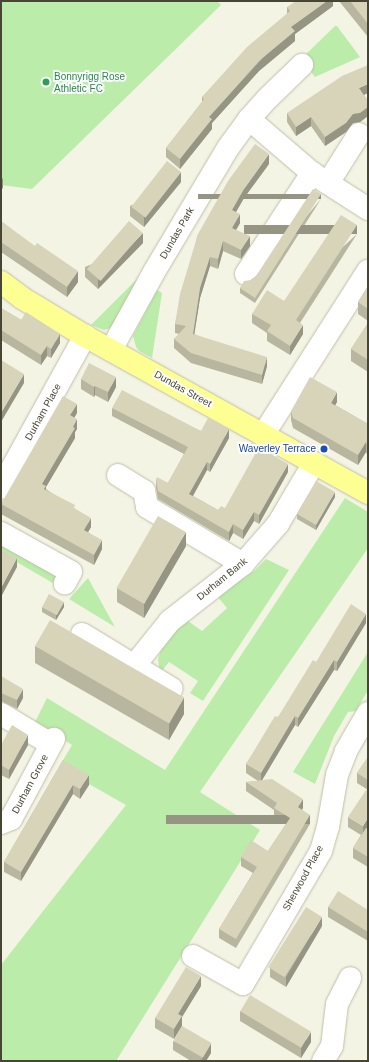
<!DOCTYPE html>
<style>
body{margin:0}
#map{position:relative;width:369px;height:1062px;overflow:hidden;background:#f4f4e5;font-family:Arial,sans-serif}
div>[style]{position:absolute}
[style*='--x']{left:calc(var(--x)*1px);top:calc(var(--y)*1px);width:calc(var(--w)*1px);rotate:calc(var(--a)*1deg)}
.green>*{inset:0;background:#bbecaa}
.roads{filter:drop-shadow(0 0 1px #c0bfa7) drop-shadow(0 0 1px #c0bfa7)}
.minor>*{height:22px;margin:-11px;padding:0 11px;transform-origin:11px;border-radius:11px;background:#fff}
.major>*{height:22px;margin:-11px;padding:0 11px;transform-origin:11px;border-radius:11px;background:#feff93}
.wall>*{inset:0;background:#b9b6a0}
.shaded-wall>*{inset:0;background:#969482;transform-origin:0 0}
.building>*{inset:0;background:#d7d4ba;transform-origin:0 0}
.dots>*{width:11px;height:11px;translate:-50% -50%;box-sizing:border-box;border:2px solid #fff;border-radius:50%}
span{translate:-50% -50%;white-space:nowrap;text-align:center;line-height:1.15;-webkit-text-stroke:3.5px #fff;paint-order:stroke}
.leisure-label{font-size:10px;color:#27864d}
.left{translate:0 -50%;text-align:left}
.street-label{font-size:10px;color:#474534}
.transit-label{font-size:10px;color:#164399}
.right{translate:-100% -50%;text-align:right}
.frame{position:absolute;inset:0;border:2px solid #474534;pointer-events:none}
</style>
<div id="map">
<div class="green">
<div style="clip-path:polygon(1px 1px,217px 1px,221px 5px,32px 189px,1px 185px)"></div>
<div style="clip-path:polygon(335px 26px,337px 26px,360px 57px,315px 77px,302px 60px,302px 58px)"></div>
<div style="clip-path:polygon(139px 277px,141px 278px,114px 327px,104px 330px,91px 325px)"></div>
<div style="clip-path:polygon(157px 290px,162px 293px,152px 358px,139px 351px,136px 347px,133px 336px)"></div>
<div style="clip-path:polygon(345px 498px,368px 512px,368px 548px,200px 792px,260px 830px,116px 1061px,1px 1061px,1px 965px,126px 805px,59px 767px,72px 745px,35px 722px,47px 698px,165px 770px)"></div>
<div style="clip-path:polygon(1px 544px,56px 575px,58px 586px,1px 553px)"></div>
<div style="clip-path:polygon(266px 559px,289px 570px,203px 701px,190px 693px,198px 681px,169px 662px,162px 671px,159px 667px,158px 659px,161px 650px,179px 627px,188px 621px,202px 631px,227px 608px,217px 596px,254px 571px)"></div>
<div style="clip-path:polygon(88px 578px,115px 627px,69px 599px)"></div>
<div style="clip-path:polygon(368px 652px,368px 690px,356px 711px,348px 712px,334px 736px,315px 784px,293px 772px)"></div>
</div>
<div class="roads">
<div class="minor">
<div style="--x:249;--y:119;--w:83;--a:40.6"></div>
<div style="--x:312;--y:173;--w:67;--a:32.7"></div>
<div style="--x:328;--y:183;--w:58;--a:-57.7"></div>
<div style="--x:246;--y:274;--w:121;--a:-56.8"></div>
<div style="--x:111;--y:350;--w:89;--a:-61.1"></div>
<div style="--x:154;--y:272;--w:144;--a:-59.2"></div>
<div style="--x:228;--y:148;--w:36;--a:-54"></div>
<div style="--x:249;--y:119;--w:27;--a:-48"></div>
<div style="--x:267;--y:99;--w:49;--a:-44.2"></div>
<div style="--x:263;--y:435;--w:195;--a:-57.4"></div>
<div style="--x:118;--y:475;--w:31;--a:32"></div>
<div style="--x:144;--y:491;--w:16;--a:79"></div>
<div style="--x:147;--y:507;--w:112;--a:30.7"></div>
<div style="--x:1;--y:488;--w:174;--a:-61.1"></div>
<div style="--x:1;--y:533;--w:80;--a:29.1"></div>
<div style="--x:71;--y:572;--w:13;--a:119"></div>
<div style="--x:82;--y:634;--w:105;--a:31.4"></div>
<div style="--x:134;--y:666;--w:58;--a:-51.3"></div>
<div style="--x:170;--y:621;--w:93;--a:-38"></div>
<div style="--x:243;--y:564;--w:53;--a:-48.8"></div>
<div style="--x:278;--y:524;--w:71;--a:-59.5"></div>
<div style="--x:1;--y:714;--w:58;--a:31"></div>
<div style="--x:1;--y:823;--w:11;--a:-22"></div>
<div style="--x:11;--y:819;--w:91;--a:-61.7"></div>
<div style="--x:193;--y:956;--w:57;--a:29.2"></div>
<div style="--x:243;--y:984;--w:154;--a:-59.6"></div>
<div style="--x:321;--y:851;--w:25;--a:-74"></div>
<div style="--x:328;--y:827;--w:53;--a:-80.2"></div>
<div style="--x:337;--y:775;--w:26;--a:-69"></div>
<div style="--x:346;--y:751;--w:44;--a:-59.9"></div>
<div style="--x:323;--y:1061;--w:17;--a:-59"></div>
<div style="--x:332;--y:1046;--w:42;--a:-83.2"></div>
<div style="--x:337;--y:1004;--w:29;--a:-63"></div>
</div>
<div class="major">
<div style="--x:1;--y:282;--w:26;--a:37"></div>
<div style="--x:22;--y:298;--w:74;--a:31.1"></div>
<div style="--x:85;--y:336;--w:324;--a:29"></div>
</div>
</div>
<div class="wall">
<div style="clip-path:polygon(333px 1px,333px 6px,295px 34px,295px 41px,259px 71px,212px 123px,212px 129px,180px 169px,166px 157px,166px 148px,202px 102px,202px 97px,287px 14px,287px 7px)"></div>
<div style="clip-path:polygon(339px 1px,368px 1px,368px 37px)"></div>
<div style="clip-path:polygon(368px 93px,364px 95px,368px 101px,368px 116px,360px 122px,353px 123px,346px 132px,325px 146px,311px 126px,296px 136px,287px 122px,287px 113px)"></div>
<div style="clip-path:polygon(269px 164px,244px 198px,236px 212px,240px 223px,236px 230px,250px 246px,241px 259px,223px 251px,218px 269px,210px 266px,200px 298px,194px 334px,267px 366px,262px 384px,191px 363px,174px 348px,174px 339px,179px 334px,175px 333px,175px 324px,198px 234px)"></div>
<div style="clip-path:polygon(181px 182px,144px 227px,130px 216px,130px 206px)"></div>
<div style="clip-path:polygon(321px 199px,255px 303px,240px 293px,240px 288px,256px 276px)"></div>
<div style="clip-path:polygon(1px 221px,78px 282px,67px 297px,1px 252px)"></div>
<div style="clip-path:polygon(357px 234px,300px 323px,303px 334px,290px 355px,267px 341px,267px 333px,252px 323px,252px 314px,284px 301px)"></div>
<div style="clip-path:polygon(143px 243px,98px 289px,85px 277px,85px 267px)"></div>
<div style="clip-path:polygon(368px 286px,368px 321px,358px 314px,358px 302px)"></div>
<div style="clip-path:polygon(1px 308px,60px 343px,51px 358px,47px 356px,41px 365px,1px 340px)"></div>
<div style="clip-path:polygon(368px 323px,368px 372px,351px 361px,351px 349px)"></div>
<div style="clip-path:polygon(81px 379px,116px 387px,108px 402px,95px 395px,94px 397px,81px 389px)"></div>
<div style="clip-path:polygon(337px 402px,335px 405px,368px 424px,368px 457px,366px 452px,358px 465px,293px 428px,291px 420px,291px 411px)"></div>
<div style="clip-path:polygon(112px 408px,229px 438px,210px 472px,207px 470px,193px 496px,218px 510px,225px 508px,288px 472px,259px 524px,254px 521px,243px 539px,233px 533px,229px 541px,158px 499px,156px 488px,156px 479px,168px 483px,184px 454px,112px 416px)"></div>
<div style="clip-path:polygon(77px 413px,74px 418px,77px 429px,75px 432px,75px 438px,46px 487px,46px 489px,75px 509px,91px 527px,88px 532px,102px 549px,94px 565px,1px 514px,1px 504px)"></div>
<div style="clip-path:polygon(335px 497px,316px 530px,297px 519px,297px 514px)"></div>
<div style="clip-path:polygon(186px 546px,144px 618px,117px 602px,117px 588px)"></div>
<div style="clip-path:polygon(42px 607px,64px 607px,56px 620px,42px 612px)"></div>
<div style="clip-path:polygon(366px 623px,337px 671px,334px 670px,298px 727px,295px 725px,262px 780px,303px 808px,302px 809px,310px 824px,236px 948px,219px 938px,219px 929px,253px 873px,241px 866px,241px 857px,268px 851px,286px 824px,274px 817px,274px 810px,246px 791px,246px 782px,258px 781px,246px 773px,246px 764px,316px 662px)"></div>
<div style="clip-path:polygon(35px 646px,184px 714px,169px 740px,35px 663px)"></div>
<div style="clip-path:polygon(1px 676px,23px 698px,17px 709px,1px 701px)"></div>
<div style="clip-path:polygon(1px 745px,28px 745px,9px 779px,1px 775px)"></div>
<div style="clip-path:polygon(368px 757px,368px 790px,357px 783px,357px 773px)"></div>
<div style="clip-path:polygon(63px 760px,89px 785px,80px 799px,73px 794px,21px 881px,4px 872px,4px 862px)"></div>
<div style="clip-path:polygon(348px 817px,368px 829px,368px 867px,353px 858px,353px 848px,361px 835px,348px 827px)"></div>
<div style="clip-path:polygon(328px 907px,368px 910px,368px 941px,328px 917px)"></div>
<div style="clip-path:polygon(322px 926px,286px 987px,270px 977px,270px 968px)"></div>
<div style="clip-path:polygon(201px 986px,182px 1017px,174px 1039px,155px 1028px,155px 1018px)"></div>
<div style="clip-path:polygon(240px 1011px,311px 1042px,301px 1058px,240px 1021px)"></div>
<div style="clip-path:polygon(173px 1041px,211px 1053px,206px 1061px,191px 1061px,173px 1050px)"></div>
</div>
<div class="shaded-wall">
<div style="clip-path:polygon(327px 1px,333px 1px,333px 6px,295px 34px,295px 41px,259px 71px,212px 123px,212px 129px,180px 169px,180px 159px,209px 117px,291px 27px)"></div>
<div style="clip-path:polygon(368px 84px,368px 93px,359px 97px,359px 88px)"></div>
<div style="clip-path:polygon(368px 107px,368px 116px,360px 122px,353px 123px,346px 132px,325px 146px,325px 137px,353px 114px)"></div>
<div style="clip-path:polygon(311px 117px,311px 126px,296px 136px,296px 127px)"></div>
<div style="clip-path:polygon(269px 154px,269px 164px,244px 198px,232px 219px,232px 210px,244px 189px)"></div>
<div style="clip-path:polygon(181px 172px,181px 182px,144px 227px,144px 217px)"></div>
<div style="clip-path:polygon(3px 178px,3px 188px,1px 190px,1px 180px)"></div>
<div style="left:321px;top:194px;width:5px;height:123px;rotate:90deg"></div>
<div style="clip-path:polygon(240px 214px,240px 223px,232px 237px,232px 228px)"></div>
<div style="left:357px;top:225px;width:9px;height:113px;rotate:90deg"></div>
<div style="clip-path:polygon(143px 233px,143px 243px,98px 289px,98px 280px)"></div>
<div style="clip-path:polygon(250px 236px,250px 246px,241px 259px,241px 250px)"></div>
<div style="clip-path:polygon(223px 241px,223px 251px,218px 269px,218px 259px)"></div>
<div style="clip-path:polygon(210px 257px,210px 266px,200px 298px,193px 343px,193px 334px,200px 288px)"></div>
<div style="clip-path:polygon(78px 271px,78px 282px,67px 297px,67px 287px)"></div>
<div style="clip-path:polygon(303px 325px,303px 334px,290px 355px,290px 346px)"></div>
<div style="clip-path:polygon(60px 334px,60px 343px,51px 358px,51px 349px)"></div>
<div style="clip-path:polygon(47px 346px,47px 356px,41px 365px,41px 355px)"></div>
<div style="clip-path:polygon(267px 357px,267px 366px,262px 384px,262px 375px)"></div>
<div style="clip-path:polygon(24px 374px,24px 383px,1px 422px,1px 413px)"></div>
<div style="clip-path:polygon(116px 377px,116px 387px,108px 402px,108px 392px)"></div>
<div style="clip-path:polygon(95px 386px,95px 395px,94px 397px,94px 387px)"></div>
<div style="clip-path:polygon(337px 392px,337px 402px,331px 413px,331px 403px)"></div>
<div style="clip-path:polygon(77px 404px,77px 413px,70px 425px,70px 415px)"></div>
<div style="clip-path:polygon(77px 419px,77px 429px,75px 432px,75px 438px,46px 487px,46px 496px,42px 484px)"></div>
<div style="clip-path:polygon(229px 429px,229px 438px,210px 472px,210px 464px)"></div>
<div style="clip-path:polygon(366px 442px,366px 452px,358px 465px,358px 455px)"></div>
<div style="clip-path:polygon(207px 462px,207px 470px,189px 503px,189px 494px)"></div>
<div style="clip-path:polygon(288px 464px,288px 472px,259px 524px,259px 515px)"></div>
<div style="clip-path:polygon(335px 492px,335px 497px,316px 530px,316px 525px)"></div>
<div style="clip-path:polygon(254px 512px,254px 521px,243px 539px,243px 530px)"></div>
<div style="clip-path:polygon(91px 518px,91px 527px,84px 539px,84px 530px)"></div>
<div style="clip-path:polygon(233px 524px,233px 533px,229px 541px,229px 532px)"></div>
<div style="clip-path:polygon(186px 532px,186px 546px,144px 618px,144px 604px)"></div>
<div style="clip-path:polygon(102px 540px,102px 549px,94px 565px,94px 555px)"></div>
<div style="clip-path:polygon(17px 558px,17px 567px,1px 597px,1px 588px)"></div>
<div style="clip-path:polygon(64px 602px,64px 607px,56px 620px,56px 615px)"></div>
<div style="clip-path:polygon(366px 614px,366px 623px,337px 671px,337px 662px)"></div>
<div style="clip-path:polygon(334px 660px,334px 670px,298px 727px,298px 718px)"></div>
<div style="clip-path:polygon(23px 689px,23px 698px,17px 709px,17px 700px)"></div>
<div style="clip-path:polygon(184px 697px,184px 714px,169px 740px,169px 723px)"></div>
<div style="clip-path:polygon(295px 716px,295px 725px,261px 782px,261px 773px)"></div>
<div style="clip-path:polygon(28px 735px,28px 745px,9px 779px,9px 770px)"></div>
<div style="clip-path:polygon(89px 775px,89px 785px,80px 799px,80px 789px)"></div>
<div style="clip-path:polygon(73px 785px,73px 794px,21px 881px,21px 872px)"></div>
<div style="clip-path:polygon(303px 799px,303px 808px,298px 816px,298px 807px)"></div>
<div style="left:310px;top:815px;width:9px;height:144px;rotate:90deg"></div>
<div style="clip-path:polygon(368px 818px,368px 828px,363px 836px,363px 826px)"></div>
<div style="clip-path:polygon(322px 917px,322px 926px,286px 987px,286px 977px)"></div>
<div style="clip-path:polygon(201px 976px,201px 986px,182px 1017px,182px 1026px,174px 1039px,174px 1029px,178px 1014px)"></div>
<div style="clip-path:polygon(311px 1032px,311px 1042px,301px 1058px,301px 1048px)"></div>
<div style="clip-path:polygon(211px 1043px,211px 1053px,206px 1061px,202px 1061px,202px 1058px)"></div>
</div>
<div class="building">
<div style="clip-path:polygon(296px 1px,327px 1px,291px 27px,295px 31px,259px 61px,209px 117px,212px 119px,180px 159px,166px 148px,204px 99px,202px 97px,247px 47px,290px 11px,287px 7px)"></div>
<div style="clip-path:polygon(350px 1px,368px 1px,368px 24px)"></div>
<div style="clip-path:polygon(368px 65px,368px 84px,359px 88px,368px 101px,368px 107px,360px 113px,353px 114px,346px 123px,325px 137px,311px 117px,296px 127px,287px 113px,342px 76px)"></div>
<div style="clip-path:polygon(255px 144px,269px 154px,244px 189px,232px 210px,240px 214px,232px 228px,250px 236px,241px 250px,223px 241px,218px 259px,210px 257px,200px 288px,193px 334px,267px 357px,262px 375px,191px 353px,174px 339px,186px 326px,175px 324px,180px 294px,198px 234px,228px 181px)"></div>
<div style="left:167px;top:161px;width:18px;height:58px;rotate:38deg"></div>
<div style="clip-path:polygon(313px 189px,321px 194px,255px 298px,240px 288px,244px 281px,251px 280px,256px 276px)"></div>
<div style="clip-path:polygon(341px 215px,357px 225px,296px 320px,303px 325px,290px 346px,267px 331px,271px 325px,252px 314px,267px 290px,284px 301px)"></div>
<div style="clip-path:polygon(1px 221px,35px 246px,37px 243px,78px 271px,67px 287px,1px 242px)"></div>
<div style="left:129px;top:221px;width:18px;height:64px;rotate:41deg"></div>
<div style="clip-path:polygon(368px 286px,368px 309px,358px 302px)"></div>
<div style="clip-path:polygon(1px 308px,21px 320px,26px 312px,60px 334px,51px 349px,47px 346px,41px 355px,1px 330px)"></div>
<div style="clip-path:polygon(368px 323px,368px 360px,351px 349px)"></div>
<div style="clip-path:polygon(1px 360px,24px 374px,1px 413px)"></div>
<div style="clip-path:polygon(89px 363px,116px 377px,108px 392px,95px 386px,94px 387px,81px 379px)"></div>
<div style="clip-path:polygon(310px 377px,337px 392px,331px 403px,368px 424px,368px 447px,366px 442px,358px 455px,293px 418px,291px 411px)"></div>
<div style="clip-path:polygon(122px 390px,201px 431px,208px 418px,229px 429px,210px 464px,207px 462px,189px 494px,218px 510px,221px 506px,225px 508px,259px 447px,288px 464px,259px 515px,254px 512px,243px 530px,233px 524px,229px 532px,158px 491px,156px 479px,157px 477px,168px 483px,188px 447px,112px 408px)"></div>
<div style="clip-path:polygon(63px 396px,77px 404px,70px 415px,77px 419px,73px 427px,75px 428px,42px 484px,46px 486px,44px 489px,75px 505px,74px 508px,91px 518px,84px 530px,102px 540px,94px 555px,1px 504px)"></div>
<div style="left:316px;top:481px;width:22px;height:38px;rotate:30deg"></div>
<div style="left:158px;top:516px;width:32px;height:83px;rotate:30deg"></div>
<div style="clip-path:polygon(1px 550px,17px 558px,1px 588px)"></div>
<div style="left:49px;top:594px;width:17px;height:15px;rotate:28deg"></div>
<div style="clip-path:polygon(351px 604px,366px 614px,337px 662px,334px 660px,298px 718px,295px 716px,261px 773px,246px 764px,275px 716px,278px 717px,313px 660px,316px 662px)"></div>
<div style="left:50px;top:620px;width:155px;height:30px;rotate:30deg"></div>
<div style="clip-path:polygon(1px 676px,23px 689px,17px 700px,1px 693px)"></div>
<div style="clip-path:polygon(12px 725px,28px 735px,9px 770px,1px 765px,1px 745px)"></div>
<div style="clip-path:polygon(368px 757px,368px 780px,357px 773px)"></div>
<div style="clip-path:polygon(63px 760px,89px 775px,80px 789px,73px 785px,21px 872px,4px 862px)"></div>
<div style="clip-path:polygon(272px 779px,303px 799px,298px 807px,310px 815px,236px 939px,219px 929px,257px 867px,241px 857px,251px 840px,268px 851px,290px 818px,274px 808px,277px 803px,246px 782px)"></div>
<div style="clip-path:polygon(366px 790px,368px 791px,368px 818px,363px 826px,348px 817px)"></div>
<div style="clip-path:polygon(366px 828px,368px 829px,368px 857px,353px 848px)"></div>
<div style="clip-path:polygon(338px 891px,368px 910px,368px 932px,328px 907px)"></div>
<div style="left:306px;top:907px;width:19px;height:71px;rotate:32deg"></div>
<div style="clip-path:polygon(186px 967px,201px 976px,178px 1014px,182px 1016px,174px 1029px,155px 1018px)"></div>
<div style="left:250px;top:995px;width:71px;height:19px;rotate:31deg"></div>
<div style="left:182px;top:1026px;width:34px;height:17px;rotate:30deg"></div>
</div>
<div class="dots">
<div style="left:46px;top:82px;background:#2e9e5b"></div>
<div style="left:324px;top:449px;background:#1a4fb4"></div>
</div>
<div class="leisure-label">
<span class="left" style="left:54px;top:82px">Bonnyrigg Rose<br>Athletic FC</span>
</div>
<div class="street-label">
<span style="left:177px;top:233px;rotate:-60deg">Dundas Park</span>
<span style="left:183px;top:389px;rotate:29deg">Dundas Street</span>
<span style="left:43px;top:412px;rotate:-61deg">Durham Place</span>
<span style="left:222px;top:579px;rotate:-39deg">Durham Bank</span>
<span style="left:30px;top:784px;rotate:-62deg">Durham Grove</span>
<span style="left:303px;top:878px;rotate:-61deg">Sherwood Place</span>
</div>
<div class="transit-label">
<span class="right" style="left:316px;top:449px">Waverley Terrace</span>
</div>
<div class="frame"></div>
</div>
